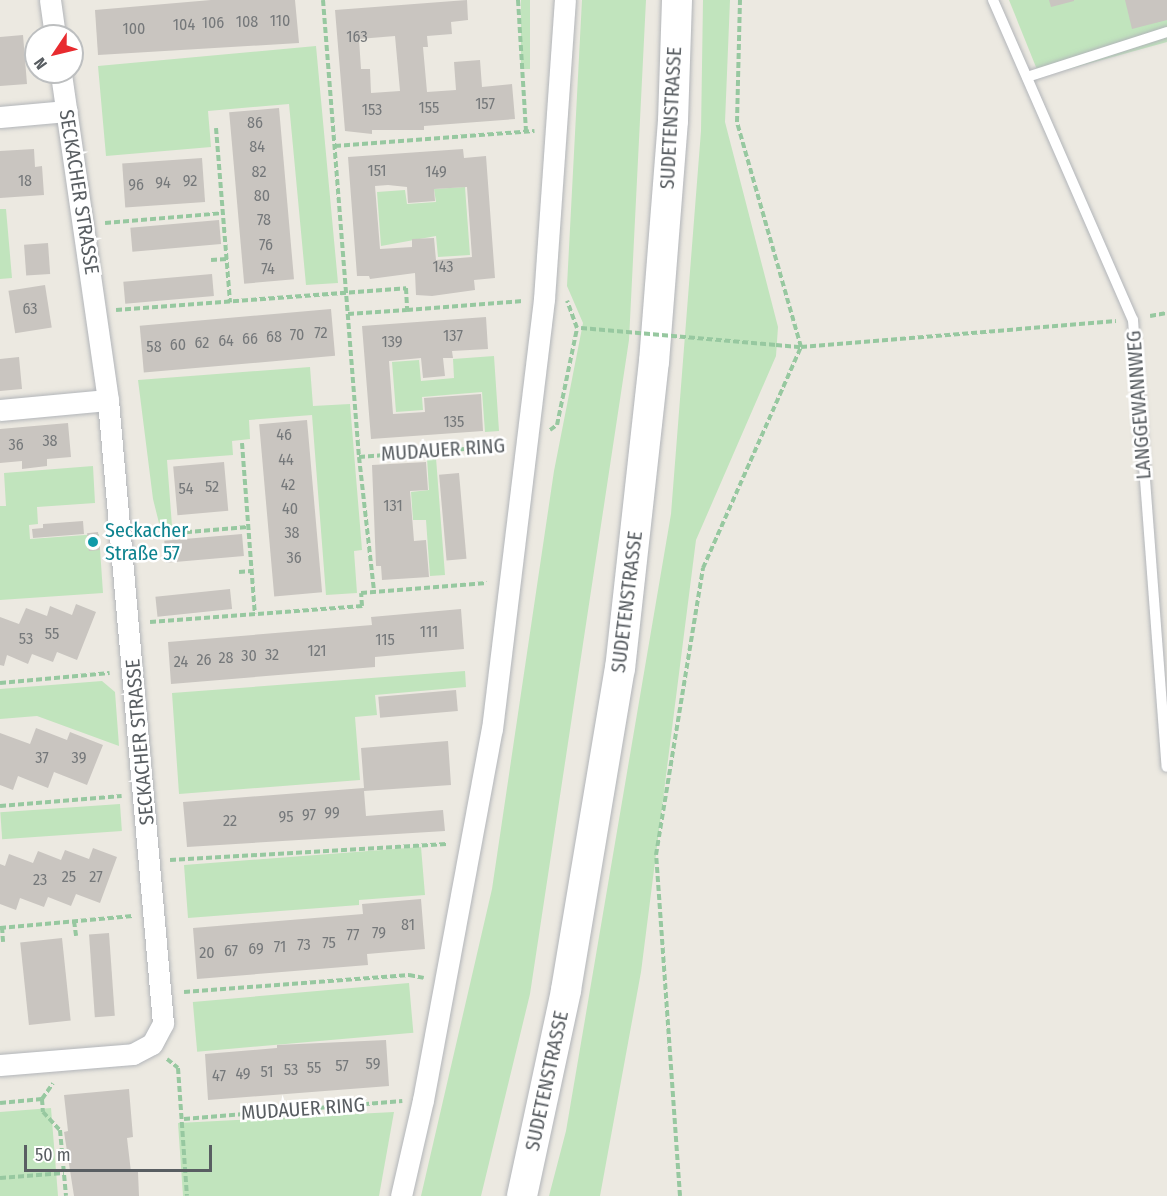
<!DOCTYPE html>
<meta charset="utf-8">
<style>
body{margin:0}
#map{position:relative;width:1167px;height:1196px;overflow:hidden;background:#ece9e1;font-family:"Fira Sans Condensed",sans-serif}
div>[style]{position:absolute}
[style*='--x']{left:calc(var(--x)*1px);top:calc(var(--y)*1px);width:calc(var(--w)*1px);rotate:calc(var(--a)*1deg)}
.green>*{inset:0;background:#c1e4bd;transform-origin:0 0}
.building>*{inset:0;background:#c9c5c0;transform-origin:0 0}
.path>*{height:4px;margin-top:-2px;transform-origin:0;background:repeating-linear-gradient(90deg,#97c8a0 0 6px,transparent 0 9px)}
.roads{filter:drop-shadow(0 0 2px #b2b5b9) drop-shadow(0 0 2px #b2b5b9)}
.service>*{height:10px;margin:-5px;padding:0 5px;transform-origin:5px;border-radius:5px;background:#fff}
.minor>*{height:21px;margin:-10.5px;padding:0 10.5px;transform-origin:10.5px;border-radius:10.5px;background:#fff}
.secondary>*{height:30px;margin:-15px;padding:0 15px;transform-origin:15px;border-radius:15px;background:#fff}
.path-bridge>*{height:4px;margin-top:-2px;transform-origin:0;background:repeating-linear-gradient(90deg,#97c8a0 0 6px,transparent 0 9px)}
.dots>*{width:16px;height:16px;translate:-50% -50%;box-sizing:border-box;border:3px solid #fff;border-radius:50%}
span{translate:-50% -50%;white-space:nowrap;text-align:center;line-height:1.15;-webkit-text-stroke:5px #fff;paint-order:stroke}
.number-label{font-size:16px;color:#75787a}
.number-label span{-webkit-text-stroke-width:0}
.street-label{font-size:20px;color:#595e62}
.culture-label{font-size:20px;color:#0d838f}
.left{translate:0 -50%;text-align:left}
.north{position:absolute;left:24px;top:24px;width:60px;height:60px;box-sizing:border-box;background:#fff;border:2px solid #bdbfc0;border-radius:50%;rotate:235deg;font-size:16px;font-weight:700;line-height:24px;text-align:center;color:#595e62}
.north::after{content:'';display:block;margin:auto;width:21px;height:27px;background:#e82b2f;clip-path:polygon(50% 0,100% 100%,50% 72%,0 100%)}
.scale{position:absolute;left:24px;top:1145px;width:188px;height:27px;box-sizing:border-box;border:3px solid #595e62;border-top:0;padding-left:8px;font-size:18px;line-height:21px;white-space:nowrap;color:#595e62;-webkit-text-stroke:4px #fff;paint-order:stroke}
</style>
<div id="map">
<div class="green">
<div style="left:521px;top:0;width:9px;height:69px"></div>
<div style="clip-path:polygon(582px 0,646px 0,629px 340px,530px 994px,481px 1196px,421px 1196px,492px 889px,554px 471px,583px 323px,567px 286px)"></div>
<div style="clip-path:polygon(703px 0,730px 0,725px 122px,778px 327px,776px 356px,696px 540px,641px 972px,600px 1196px,549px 1196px,566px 1131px,671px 514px,701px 131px)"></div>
<div style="clip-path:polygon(1009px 0,1167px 0,1167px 42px,1040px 77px)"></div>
<div style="clip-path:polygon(316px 46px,338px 283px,306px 285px,289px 104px,208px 111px,211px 147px,106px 156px,98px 66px)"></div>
<div style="clip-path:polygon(465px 187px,470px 255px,438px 257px,436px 236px,381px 246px,377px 192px,405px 190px,407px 204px,436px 202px,434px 189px)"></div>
<div style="clip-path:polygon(0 209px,6px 209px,12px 278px,0 279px)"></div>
<div style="clip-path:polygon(494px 356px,499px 431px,485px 432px,482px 392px,422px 397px,423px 410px,396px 412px,392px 362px,419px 360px,421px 381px,454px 378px,453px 359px)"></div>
<div style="clip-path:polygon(310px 367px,313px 406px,350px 404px,362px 550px,354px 551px,357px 593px,326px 595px,312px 415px,249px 420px,250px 439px,232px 441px,233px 455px,167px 460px,172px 526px,159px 523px,153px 499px,138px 380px)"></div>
<div style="clip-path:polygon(427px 458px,436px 458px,445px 575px,430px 576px,426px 520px,413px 520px,411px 492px,429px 490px)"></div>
<div style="clip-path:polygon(93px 466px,95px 503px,37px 507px,38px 524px,29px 525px,30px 539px,99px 534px,103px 593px,0 600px,0 506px,6px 506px,4px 473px)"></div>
<div style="clip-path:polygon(465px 671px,466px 687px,375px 695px,377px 715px,355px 717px,360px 780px,179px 794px,172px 693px)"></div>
<div style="clip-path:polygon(102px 681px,115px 692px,119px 746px,37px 716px,0 719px,0 689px)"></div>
<div style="left:120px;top:804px;width:27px;height:120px;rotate:86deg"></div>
<div style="clip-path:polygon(421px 847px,425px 895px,359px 900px,359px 905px,188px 918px,184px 865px)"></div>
<div style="left:409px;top:983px;width:50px;height:217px;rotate:85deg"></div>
<div style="clip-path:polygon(51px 1108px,58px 1196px,0 1196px,0 1112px)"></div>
<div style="clip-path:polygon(394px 1112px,379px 1196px,183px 1196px,178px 1123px)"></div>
</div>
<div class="building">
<div style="clip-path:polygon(211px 0,295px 0,299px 43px,98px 55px,95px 10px)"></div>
<div style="clip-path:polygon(evenodd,467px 0,468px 20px,451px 22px,452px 34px,427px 36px,428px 47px,423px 47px,427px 92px,456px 90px,454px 62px,480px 60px,482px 87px,512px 84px,515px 119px,424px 126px,424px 130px,372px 130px,372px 134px,345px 131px,335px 10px,467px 0,395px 36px,400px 91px,371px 93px,370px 69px,361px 69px,359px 39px,395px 36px)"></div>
<div style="clip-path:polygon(1049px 0,1074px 0,1074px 1px,1051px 7px)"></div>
<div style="clip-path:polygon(1125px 0,1167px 0,1167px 20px,1132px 29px)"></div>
<div style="clip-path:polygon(23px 35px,27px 84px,0 86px,0 37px)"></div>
<div style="left:279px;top:108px;width:172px;height:50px;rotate:85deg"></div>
<div style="clip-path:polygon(34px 149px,35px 167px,42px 166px,44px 195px,0 198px,0 151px)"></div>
<div style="clip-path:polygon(evenodd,463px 149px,464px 158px,486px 156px,495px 278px,474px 280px,475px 290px,432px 296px,416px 295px,415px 273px,370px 279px,369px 276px,357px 276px,348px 157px,463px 149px,388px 185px,407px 187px,408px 203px,435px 201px,434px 189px,467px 187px,472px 257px,436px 260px,434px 238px,412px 239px,412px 247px,380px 249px,375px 186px,388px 185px)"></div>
<div style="left:202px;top:158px;width:44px;height:80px;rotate:86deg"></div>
<div style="left:219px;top:220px;width:24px;height:89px;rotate:85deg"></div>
<div style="left:48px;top:243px;width:31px;height:24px;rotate:86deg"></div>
<div style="left:212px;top:274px;width:22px;height:89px;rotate:85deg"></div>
<div style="left:45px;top:285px;width:43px;height:37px;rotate:81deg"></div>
<div style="left:331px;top:309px;width:47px;height:192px;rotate:85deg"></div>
<div style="clip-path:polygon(486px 317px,488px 349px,452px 351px,453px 358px,443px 358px,445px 376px,423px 378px,421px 358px,389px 361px,393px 414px,425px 412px,424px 398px,481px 394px,483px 431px,371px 439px,362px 326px)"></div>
<div style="clip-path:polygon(19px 357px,22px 389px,0 391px,0 359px)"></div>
<div style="left:307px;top:420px;width:173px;height:48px;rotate:85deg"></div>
<div style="clip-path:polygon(68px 423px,71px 457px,47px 459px,47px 466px,22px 469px,22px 461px,0 463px,0 429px)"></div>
<div style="left:224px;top:462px;width:49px;height:51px;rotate:85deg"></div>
<div style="clip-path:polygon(426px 462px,428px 490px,410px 491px,414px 541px,426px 540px,429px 577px,382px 580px,381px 566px,376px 566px,372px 465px)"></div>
<div style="left:459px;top:473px;width:86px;height:20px;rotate:85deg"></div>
<div style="clip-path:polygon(83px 521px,84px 534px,33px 538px,32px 529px,43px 528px,43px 524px)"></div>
<div style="left:98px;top:532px;width:18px;height:11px;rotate:84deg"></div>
<div style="left:242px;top:534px;width:22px;height:78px;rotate:85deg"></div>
<div style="left:230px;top:589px;width:20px;height:75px;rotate:84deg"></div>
<div style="clip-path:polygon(76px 604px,96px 612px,77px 660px,57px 652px,53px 662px,32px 654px,28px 664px,7px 655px,4px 666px,0 665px,0 617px,19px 624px,26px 608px,47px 616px,50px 606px,72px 615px)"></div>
<div style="clip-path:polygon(461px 609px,464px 649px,375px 657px,375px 667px,171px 684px,168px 642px,372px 625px,371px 617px)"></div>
<div style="left:456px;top:690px;width:21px;height:78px;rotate:85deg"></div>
<div style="clip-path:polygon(36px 728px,67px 740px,70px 732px,103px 745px,87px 785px,54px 772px,48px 788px,18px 776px,13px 790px,0 785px,0 733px,30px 744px)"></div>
<div style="clip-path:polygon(448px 741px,451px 785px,364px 791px,366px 816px,443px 810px,445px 831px,187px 847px,183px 802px,364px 788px,361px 748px)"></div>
<div style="clip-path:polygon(93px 848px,117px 857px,100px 903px,76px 894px,71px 906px,48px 897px,44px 907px,20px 898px,16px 910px,0 904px,0 864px,5px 866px,9px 854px,33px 863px,38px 851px,61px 860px,65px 850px,89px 859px)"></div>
<div style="clip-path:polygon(421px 899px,425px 949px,367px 954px,368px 965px,197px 979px,193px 928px,363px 914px,362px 904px)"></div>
<div style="left:109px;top:933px;width:83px;height:20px;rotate:86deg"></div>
<div style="left:62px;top:938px;width:83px;height:42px;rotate:84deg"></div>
<div style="clip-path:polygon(386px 1040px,389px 1086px,208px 1100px,205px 1054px,277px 1048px,277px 1045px)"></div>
<div style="clip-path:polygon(129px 1089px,133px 1137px,127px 1138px,131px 1172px,138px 1172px,139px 1196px,74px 1196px,64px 1132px,68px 1131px,64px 1095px)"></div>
</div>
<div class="path">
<div style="--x:323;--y:0;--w:458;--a:85.5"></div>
<div style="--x:359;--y:457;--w:135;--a:83.6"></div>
<div style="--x:518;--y:0;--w:131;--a:86.5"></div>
<div style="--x:216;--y:128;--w:175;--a:85.4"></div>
<div style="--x:335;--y:146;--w:200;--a:-4.3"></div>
<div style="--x:105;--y:223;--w:118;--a:-4.8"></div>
<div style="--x:211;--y:260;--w:16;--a:-4"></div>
<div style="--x:116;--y:310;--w:291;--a:-4.3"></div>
<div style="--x:406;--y:288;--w:22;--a:87"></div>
<div style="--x:407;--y:310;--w:116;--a:-4.4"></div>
<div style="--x:348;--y:314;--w:59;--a:-3.9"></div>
<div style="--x:1150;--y:316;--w:17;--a:-10"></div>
<div style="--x:776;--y:345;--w:25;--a:5"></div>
<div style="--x:801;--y:347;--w:316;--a:-4.7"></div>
<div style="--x:550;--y:430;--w:9;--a:-36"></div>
<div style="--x:557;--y:425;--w:99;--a:-78.3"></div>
<div style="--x:577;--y:328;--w:29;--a:-110"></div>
<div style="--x:242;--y:443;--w:171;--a:85.7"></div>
<div style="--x:359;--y:457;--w:146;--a:-4.3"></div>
<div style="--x:141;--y:536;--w:107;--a:-4.8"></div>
<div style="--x:239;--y:572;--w:12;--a:-5"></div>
<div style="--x:150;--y:622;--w:213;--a:-4.3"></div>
<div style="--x:362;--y:606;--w:13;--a:-94"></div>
<div style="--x:361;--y:593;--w:126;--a:-4.5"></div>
<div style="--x:0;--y:683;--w:110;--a:-5.2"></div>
<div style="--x:0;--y:806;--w:122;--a:-4.7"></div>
<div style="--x:170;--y:860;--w:277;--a:-3.3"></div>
<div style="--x:74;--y:921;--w:15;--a:82"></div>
<div style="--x:2;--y:927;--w:15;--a:86"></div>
<div style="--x:0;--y:928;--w:133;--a:-5.2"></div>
<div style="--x:184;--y:992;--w:226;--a:-4.3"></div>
<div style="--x:409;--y:975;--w:15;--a:11"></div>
<div style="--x:167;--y:1059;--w:14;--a:39"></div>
<div style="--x:178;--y:1068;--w:128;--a:86"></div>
<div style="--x:42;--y:1099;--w:13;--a:86"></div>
<div style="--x:43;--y:1112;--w:25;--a:47"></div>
<div style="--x:60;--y:1130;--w:66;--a:84.8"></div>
<div style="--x:0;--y:1103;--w:42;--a:-5.4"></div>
<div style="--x:42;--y:1099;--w:19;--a:-55"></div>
<div style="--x:184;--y:1119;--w:219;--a:-4.7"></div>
<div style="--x:0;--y:1178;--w:64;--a:-4.5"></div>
<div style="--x:680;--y:1196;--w:342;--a:-94"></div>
<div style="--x:656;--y:855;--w:291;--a:-80.7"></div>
<div style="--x:703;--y:568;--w:242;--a:-66.1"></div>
<div style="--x:801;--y:347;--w:234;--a:-105.9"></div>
<div style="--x:737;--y:122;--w:122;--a:-88.6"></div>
</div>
<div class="roads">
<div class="service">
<div style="--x:993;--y:0;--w:349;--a:66.4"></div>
<div style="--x:1133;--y:320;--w:448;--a:85.7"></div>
<div style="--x:1027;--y:77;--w:147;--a:-17.8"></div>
</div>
<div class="minor">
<div style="--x:50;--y:0;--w:36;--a:82"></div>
<div style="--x:0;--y:117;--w:67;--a:-5.1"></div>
<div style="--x:0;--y:410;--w:108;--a:-5.3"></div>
<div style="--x:0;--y:1065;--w:133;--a:-4.7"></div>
<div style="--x:133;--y:1054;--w:21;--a:-28"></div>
<div style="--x:152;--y:1044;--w:24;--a:-62"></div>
<div style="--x:163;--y:1023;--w:625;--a:-95.05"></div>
<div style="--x:108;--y:400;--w:331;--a:-98.2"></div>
<div style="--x:401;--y:1196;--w:98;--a:-77.1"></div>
<div style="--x:423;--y:1100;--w:377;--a:-79.5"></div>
<div style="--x:492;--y:729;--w:433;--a:-83.1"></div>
<div style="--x:544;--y:299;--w:300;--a:-86"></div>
</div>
<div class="secondary">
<div style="--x:522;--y:1196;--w:211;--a:-77.9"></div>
<div style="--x:566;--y:990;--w:326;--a:-80.5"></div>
<div style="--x:620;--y:669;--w:309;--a:-83.7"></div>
<div style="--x:654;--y:362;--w:242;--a:-85.5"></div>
<div style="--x:673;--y:121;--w:121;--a:-88.1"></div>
</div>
</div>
<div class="path-bridge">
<div style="--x:581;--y:328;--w:196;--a:5"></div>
</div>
<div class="dots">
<div style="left:93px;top:542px;background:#0f9aa8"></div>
</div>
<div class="number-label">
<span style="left:280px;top:21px">110</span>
<span style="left:247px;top:22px">108</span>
<span style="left:213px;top:23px">106</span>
<span style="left:184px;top:25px">104</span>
<span style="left:134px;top:29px">100</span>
<span style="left:357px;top:37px">163</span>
<span style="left:485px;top:104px">157</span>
<span style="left:429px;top:108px">155</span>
<span style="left:372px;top:110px">153</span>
<span style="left:255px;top:123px">86</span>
<span style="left:257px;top:147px">84</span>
<span style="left:377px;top:171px">151</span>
<span style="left:259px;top:172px">82</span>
<span style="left:436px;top:172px">149</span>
<span style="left:25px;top:181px">18</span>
<span style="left:190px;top:181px">92</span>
<span style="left:163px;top:183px">94</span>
<span style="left:136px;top:185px">96</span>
<span style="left:262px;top:196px">80</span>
<span style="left:264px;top:220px">78</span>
<span style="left:266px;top:245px">76</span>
<span style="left:443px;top:267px">143</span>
<span style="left:268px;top:269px">74</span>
<span style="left:30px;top:309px">63</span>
<span style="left:321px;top:333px">72</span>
<span style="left:297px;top:335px">70</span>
<span style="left:453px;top:336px">137</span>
<span style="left:274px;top:337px">68</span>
<span style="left:250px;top:339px">66</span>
<span style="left:226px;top:341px">64</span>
<span style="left:392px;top:342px">139</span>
<span style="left:202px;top:343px">62</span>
<span style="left:178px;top:345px">60</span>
<span style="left:154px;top:347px">58</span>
<span style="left:454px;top:422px">135</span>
<span style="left:284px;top:435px">46</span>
<span style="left:50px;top:441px">38</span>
<span style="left:16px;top:445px">36</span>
<span style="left:286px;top:460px">44</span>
<span style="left:288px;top:485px">42</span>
<span style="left:212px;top:487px">52</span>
<span style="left:186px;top:489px">54</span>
<span style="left:393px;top:506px">131</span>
<span style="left:290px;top:509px">40</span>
<span style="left:292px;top:533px">38</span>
<span style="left:294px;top:558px">36</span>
<span style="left:429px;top:632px">111</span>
<span style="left:52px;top:634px">55</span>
<span style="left:26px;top:639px">53</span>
<span style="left:385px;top:640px">115</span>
<span style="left:317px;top:651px">121</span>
<span style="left:272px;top:655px">32</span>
<span style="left:249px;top:656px">30</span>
<span style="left:226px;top:658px">28</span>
<span style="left:204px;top:660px">26</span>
<span style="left:181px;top:662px">24</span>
<span style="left:42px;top:758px">37</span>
<span style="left:79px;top:758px">39</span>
<span style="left:332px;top:813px">99</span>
<span style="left:309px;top:815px">97</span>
<span style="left:286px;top:817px">95</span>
<span style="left:230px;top:821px">22</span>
<span style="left:69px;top:877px">25</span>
<span style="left:96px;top:877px">27</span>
<span style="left:40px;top:880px">23</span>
<span style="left:408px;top:925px">81</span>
<span style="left:379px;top:933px">79</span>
<span style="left:353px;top:935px">77</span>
<span style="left:329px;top:943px">75</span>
<span style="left:304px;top:945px">73</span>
<span style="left:280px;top:947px">71</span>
<span style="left:256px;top:949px">69</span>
<span style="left:231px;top:951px">67</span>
<span style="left:207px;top:953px">20</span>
<span style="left:373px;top:1064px">59</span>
<span style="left:342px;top:1066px">57</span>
<span style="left:314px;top:1068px">55</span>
<span style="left:291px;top:1070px">53</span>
<span style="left:267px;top:1072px">51</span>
<span style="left:243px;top:1074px">49</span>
<span style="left:219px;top:1076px">47</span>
</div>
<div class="street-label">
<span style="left:671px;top:118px;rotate:-87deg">SUDETENSTRASSE</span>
<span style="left:79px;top:192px;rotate:81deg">SECKACHER STRASSE</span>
<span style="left:1139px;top:405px;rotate:-94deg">LANGGEWANNWEG</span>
<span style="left:443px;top:450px;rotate:-4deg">MUDAUER RING</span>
<span style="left:627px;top:602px;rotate:-83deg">SUDETENSTRASSE</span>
<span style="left:140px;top:742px;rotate:-95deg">SECKACHER STRASSE</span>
<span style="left:547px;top:1081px;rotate:-78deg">SUDETENSTRASSE</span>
<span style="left:303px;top:1109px;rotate:-4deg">MUDAUER RING</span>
</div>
<div class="culture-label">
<span class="left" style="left:105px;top:542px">Seckacher<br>Straße 57</span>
</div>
<div class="north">N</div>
<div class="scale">50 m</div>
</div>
